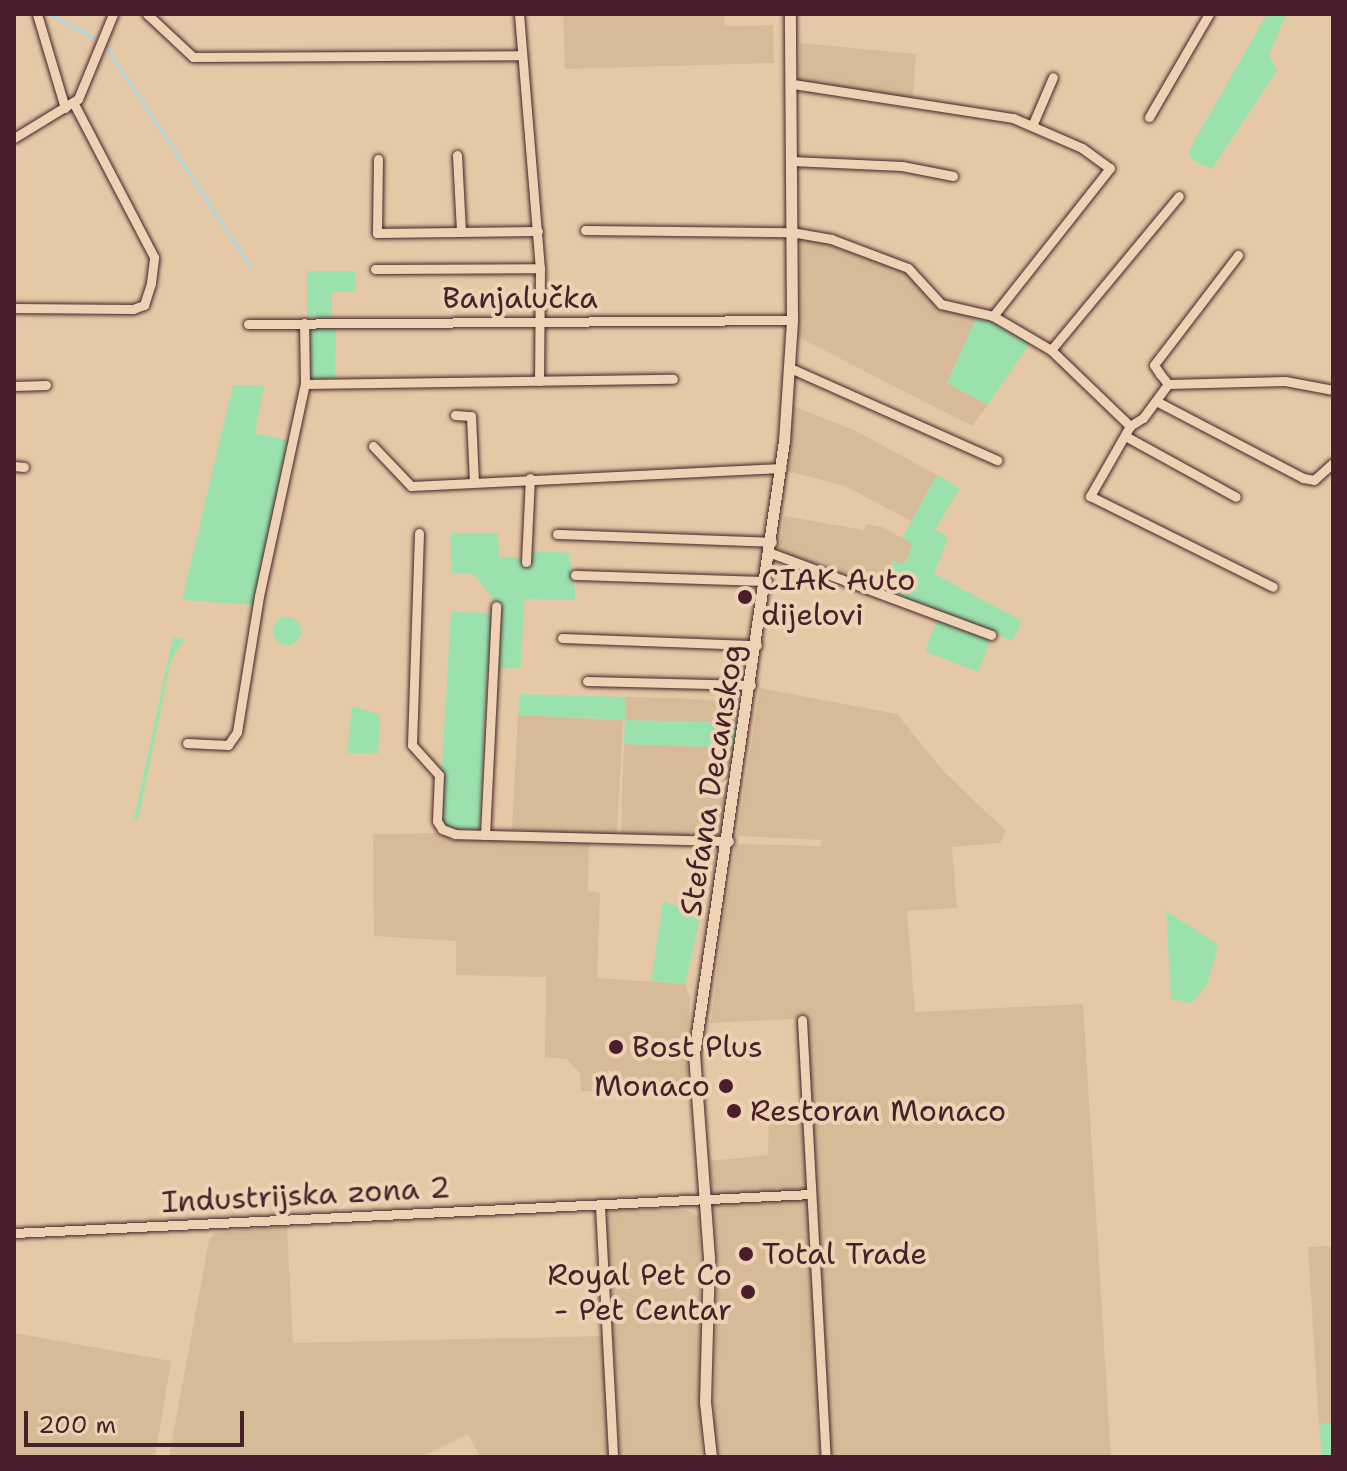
<!DOCTYPE html>
<meta charset="utf-8">
<style>
body{margin:0}
#map{position:relative;width:1347px;height:1471px;overflow:hidden;background:#e5c9a6;font-family:"Shantell Sans",sans-serif}
div>[style]{position:absolute}
[style*='--x']{left:calc(var(--x)*1px);top:calc(var(--y)*1px);width:calc(var(--w)*1px);rotate:calc(var(--a)*1deg)}
.built>*{inset:0;background:#d7ba97;transform-origin:0 0}
.green>*{inset:0;background:#9ae1ae;transform-origin:0 0}
.round{border-radius:50%}
.stream>*{height:2px;margin:-1px;padding:0 1px;transform-origin:1px;border-radius:1px;background:#95dcf7}
.roads{filter:drop-shadow(0 0 2px #4a1f2b) drop-shadow(0 0 2px #4a1f2b)}
.minor>*{height:9px;margin:-4.5px;padding:0 4.5px;transform-origin:4.5px;border-radius:4.5px;background:#edd2b4}
.major>*{height:11px;margin:-5.5px;padding:0 5.5px;transform-origin:5.5px;border-radius:5.5px;background:#edd2b4}
.dots>*{width:22px;height:22px;translate:-50% -50%;box-sizing:border-box;border:4px solid #edd2b4;border-radius:50%}
span{translate:-50% -50%;white-space:nowrap;text-align:center;line-height:1.15;-webkit-text-stroke:8px #edd2b4;paint-order:stroke}
.street-label{font-size:30px;color:#4a1f2b}
.poi-label{font-size:30px;color:#4a1f2b}
.left{translate:0 -50%;text-align:left}
.right{translate:-100% -50%;text-align:right}
.frame{position:absolute;inset:0;border:16px solid #4a1f2b;pointer-events:none}
.scale{position:absolute;left:24px;top:1411px;width:220px;height:36px;box-sizing:border-box;border:4px solid #4a1f2b;border-top:0;padding-left:10px;font-size:24px;line-height:28px;white-space:nowrap;color:#4a1f2b;-webkit-text-stroke:6px #edd2b4;paint-order:stroke}
</style>
<div id="map">
<div class="built">
<div style="clip-path:polygon(563px 14px,724px 14px,725px 26px,773px 25px,774px 63px,565px 69px)"></div>
<div style="clip-path:polygon(800px 43px,916px 54px,912px 105px,799px 86px)"></div>
<div style="clip-path:polygon(800px 235px,904px 270px,940px 309px,978px 314px,947px 383px,988px 405px,972px 426px,798px 337px)"></div>
<div style="clip-path:polygon(793px 406px,856px 431px,937px 475px,911px 521px,845px 486px,788px 471px)"></div>
<div style="clip-path:polygon(784px 516px,864px 530px,866px 524px,882px 527px,913px 544px,904px 565px,892px 561px,882px 590px,779px 554px)"></div>
<div style="clip-path:polygon(760px 688px,897px 714px,944px 772px,1006px 831px,1000px 843px,952px 847px,957px 908px,907px 911px,915px 1012px,1083px 1004px,1111px 1457px,719px 1457px,714px 1435px,717px 1262px,710px 1161px,768px 1155px,769px 1119px,802px 1116px,796px 1019px,711px 1023px,723px 921px,736px 844px,821px 846px,821px 840px,737px 836px)"></div>
<div style="clip-path:polygon(626px 697px,676px 698px,741px 702px,738px 723px,625px 720px)"></div>
<div style="left:518px;top:715px;width:105px;height:115px;rotate:3deg"></div>
<div style="left:624px;top:744px;width:111px;height:89px;rotate:2deg"></div>
<div style="clip-path:polygon(443px 833px,450px 840px,589px 841px,588px 891px,600px 893px,597px 978px,685px 984px,690px 998px,686px 1096px,581px 1091px,580px 1073px,567px 1059px,545px 1057px,546px 977px,456px 975px,456px 941px,374px 936px,373px 834px)"></div>
<div style="clip-path:polygon(627px 1209px,687px 1210px,699px 1217px,702px 1454px,696px 1457px,620px 1457px,606px 1219px,612px 1210px)"></div>
<div style="clip-path:polygon(287px 1227px,293px 1343px,602px 1336px,610px 1457px,480px 1457px,468px 1434px,422px 1457px,169px 1457px,209px 1240px,215px 1233px)"></div>
<div style="clip-path:polygon(1333px 1246px,1333px 1423px,1319px 1424px,1308px 1247px)"></div>
<div style="clip-path:polygon(14px 1333px,171px 1361px,155px 1457px,14px 1457px)"></div>
</div>
<div class="green">
<div style="clip-path:polygon(1267px 14px,1286px 14px,1269px 55px,1277px 71px,1212px 169px,1192px 160px,1188px 152px)"></div>
<div style="clip-path:polygon(307px 271px,355px 271px,356px 292px,332px 292px,332px 318px,307px 318px)"></div>
<div style="clip-path:polygon(978px 314px,1030px 343px,988px 405px,947px 383px)"></div>
<div style="clip-path:polygon(336px 324px,335px 378px,308px 380px,308px 329px)"></div>
<div style="clip-path:polygon(233px 385px,264px 386px,255px 433px,290px 441px,255px 605px,182px 600px)"></div>
<div style="clip-path:polygon(937px 475px,960px 488px,935px 530px,948px 537px,934px 574px,1022px 621px,1012px 641px,882px 590px,892px 561px,904px 565px,913px 544px,902px 538px)"></div>
<div style="clip-path:polygon(450px 533px,498px 533px,499px 557px,522px 557px,522px 564px,528px 565px,529px 551px,569px 553px,575px 588px,575px 600px,524px 599px,521px 668px,487px 669px,480px 830px,451px 828px,439px 819px,451px 612px,491px 613px,493px 598px,472px 573px,452px 573px)"></div>
<div class="round" style="left:273px;top:617px;width:28px;height:28px"></div>
<div style="left:938px;top:618px;width:57px;height:36px;rotate:21deg"></div>
<div style="clip-path:polygon(173px 637px,184px 639px,171px 660px,138px 820px,134px 819px)"></div>
<div style="clip-path:polygon(519px 694px,626px 697px,626px 720px,738px 723px,735px 748px,624px 744px,625px 720px,518px 715px)"></div>
<div style="clip-path:polygon(352px 706px,380px 715px,378px 754px,347px 753px)"></div>
<div style="clip-path:polygon(663px 901px,701px 915px,685px 984px,651px 982px)"></div>
<div style="clip-path:polygon(1166px 911px,1218px 945px,1207px 985px,1192px 1003px,1171px 999px)"></div>
<div style="clip-path:polygon(1333px 1423px,1333px 1457px,1322px 1457px,1319px 1424px)"></div>
</div>
<div class="stream">
<div style="--x:49;--y:14;--w:53;--a:28"></div>
<div style="--x:105;--y:45;--w:266;--a:56.7"></div>
</div>
<div class="roads">
<div class="minor">
<div style="--x:37;--y:14;--w:98;--a:73.4"></div>
<div style="--x:147;--y:14;--w:63;--a:43.1"></div>
<div style="--x:193;--y:57;--w:328;--a:-0.3"></div>
<div style="--x:519;--y:14;--w:255;--a:85.3"></div>
<div style="--x:540;--y:268;--w:113;--a:90.5"></div>
<div style="--x:793;--y:84;--w:223;--a:8.8"></div>
<div style="--x:1013;--y:118;--w:75;--a:23.5"></div>
<div style="--x:1082;--y:148;--w:34;--a:36"></div>
<div style="--x:1110;--y:168;--w:189;--a:128.3"></div>
<div style="--x:1149;--y:117;--w:119;--a:-59.8"></div>
<div style="--x:1032;--y:126;--w:53;--a:-66.8"></div>
<div style="--x:14;--y:138;--w:75;--a:-31.4"></div>
<div style="--x:78;--y:99;--w:92;--a:-67.6"></div>
<div style="--x:457;--y:155;--w:77;--a:87"></div>
<div style="--x:378;--y:159;--w:74;--a:90.8"></div>
<div style="--x:377;--y:233;--w:161;--a:-0.7"></div>
<div style="--x:792;--y:161;--w:110;--a:2.6"></div>
<div style="--x:902;--y:166;--w:52;--a:11.1"></div>
<div style="--x:585;--y:230;--w:206;--a:0.6"></div>
<div style="--x:791;--y:232;--w:41;--a:9.9"></div>
<div style="--x:831;--y:239;--w:82;--a:20.6"></div>
<div style="--x:908;--y:268;--w:49;--a:47.5"></div>
<div style="--x:941;--y:304;--w:53;--a:13"></div>
<div style="--x:993;--y:316;--w:67;--a:30.4"></div>
<div style="--x:1051;--y:350;--w:110;--a:43.9"></div>
<div style="--x:1130;--y:426;--w:81;--a:119.7"></div>
<div style="--x:1090;--y:496;--w:204;--a:26.4"></div>
<div style="--x:1238;--y:255;--w:138;--a:127.4"></div>
<div style="--x:1154;--y:365;--w:11;--a:56"></div>
<div style="--x:1160;--y:374;--w:13;--a:51"></div>
<div style="--x:1168;--y:384;--w:117;--a:-1.5"></div>
<div style="--x:1285;--y:381;--w:49;--a:10.6"></div>
<div style="--x:375;--y:269;--w:165;--a:-0.3"></div>
<div style="--x:14;--y:308;--w:119;--a:0.5"></div>
<div style="--x:133;--y:309;--w:12;--a:-20"></div>
<div style="--x:144;--y:305;--w:23;--a:-72"></div>
<div style="--x:151;--y:283;--w:26;--a:-83"></div>
<div style="--x:154;--y:257;--w:173;--a:-117.6"></div>
<div style="--x:248;--y:324;--w:544;--a:-0.42"></div>
<div style="--x:1051;--y:350;--w:200;--a:-50.3"></div>
<div style="--x:790;--y:368;--w:227;--a:24"></div>
<div style="--x:305;--y:384;--w:368;--a:-0.8"></div>
<div style="--x:14;--y:386;--w:32;--a:-2"></div>
<div style="--x:1156;--y:401;--w:166;--a:27.6"></div>
<div style="--x:1303;--y:478;--w:11;--a:10"></div>
<div style="--x:1314;--y:480;--w:25;--a:-42"></div>
<div style="--x:455;--y:415;--w:16;--a:4"></div>
<div style="--x:471;--y:416;--w:65;--a:87.4"></div>
<div style="--x:1130;--y:426;--w:15;--a:-32"></div>
<div style="--x:1143;--y:418;--w:42;--a:-53.7"></div>
<div style="--x:1127;--y:437;--w:124;--a:28.8"></div>
<div style="--x:373;--y:446;--w:55;--a:46.5"></div>
<div style="--x:411;--y:486;--w:371;--a:-2.8"></div>
<div style="--x:14;--y:466;--w:10;--a:6"></div>
<div style="--x:419;--y:533;--w:212;--a:91.9"></div>
<div style="--x:412;--y:745;--w:40;--a:48"></div>
<div style="--x:439;--y:775;--w:46;--a:92.5"></div>
<div style="--x:437;--y:821;--w:9;--a:58"></div>
<div style="--x:442;--y:829;--w:14;--a:21"></div>
<div style="--x:455;--y:834;--w:274;--a:1.5"></div>
<div style="--x:557;--y:534;--w:215;--a:2.1"></div>
<div style="--x:771;--y:553;--w:235;--a:20.4"></div>
<div style="--x:526;--y:562;--w:84;--a:-87.3"></div>
<div style="--x:575;--y:575;--w:192;--a:1.8"></div>
<div style="--x:562;--y:638;--w:195;--a:2.1"></div>
<div style="--x:587;--y:681;--w:164;--a:1.4"></div>
<div style="--x:187;--y:743;--w:41;--a:2.8"></div>
<div style="--x:228;--y:745;--w:16;--a:-55"></div>
<div style="--x:237;--y:732;--w:138;--a:-80.8"></div>
<div style="--x:259;--y:596;--w:217;--a:-77.8"></div>
<div style="--x:305;--y:384;--w:61;--a:-90.9"></div>
<div style="--x:485;--y:835;--w:229;--a:-87.2"></div>
<div style="--x:802;--y:1020;--w:438;--a:86.9"></div>
<div style="--x:600;--y:1206;--w:251;--a:87"></div>
<div style="--x:14;--y:1233;--w:797;--a:-2.8"></div>
</div>
<div class="major">
<div style="--x:711;--y:1457;--w:55;--a:-96.2"></div>
<div style="--x:705;--y:1402;--w:144;--a:-88.4"></div>
<div style="--x:709;--y:1258;--w:205;--a:-94.2"></div>
<div style="--x:694;--y:1054;--w:620;--a:-81.65"></div>
<div style="--x:784;--y:441;--w:121;--a:-86.2"></div>
<div style="--x:792;--y:320;--w:306;--a:-90.4"></div>
</div>
</div>
<div class="dots">
<div style="left:745px;top:597px;background:#4a1f2b"></div>
<div style="left:616px;top:1047px;background:#4a1f2b"></div>
<div style="left:726px;top:1086px;background:#4a1f2b"></div>
<div style="left:734px;top:1111px;background:#4a1f2b"></div>
<div style="left:746px;top:1254px;background:#4a1f2b"></div>
<div style="left:748px;top:1292px;background:#4a1f2b"></div>
</div>
<div class="street-label">
<span style="left:520px;top:298px">Banjalučka</span>
<span style="left:712px;top:780px;rotate:-81deg">Stefana Decanskog</span>
<span style="left:306px;top:1195px;rotate:-3deg">Industrijska zona 2</span>
</div>
<div class="poi-label">
<span class="left" style="left:761px;top:597px">CIAK Auto<br>dijelovi</span>
<span class="left" style="left:632px;top:1047px">Bost Plus</span>
<span class="right" style="left:710px;top:1086px">Monaco</span>
<span class="left" style="left:750px;top:1111px">Restoran Monaco</span>
<span class="left" style="left:762px;top:1254px">Total Trade</span>
<span class="right" style="left:732px;top:1292px">Royal Pet Co<br>- Pet Centar</span>
</div>
<div class="frame"></div>
<div class="scale">200 m</div>
</div>
